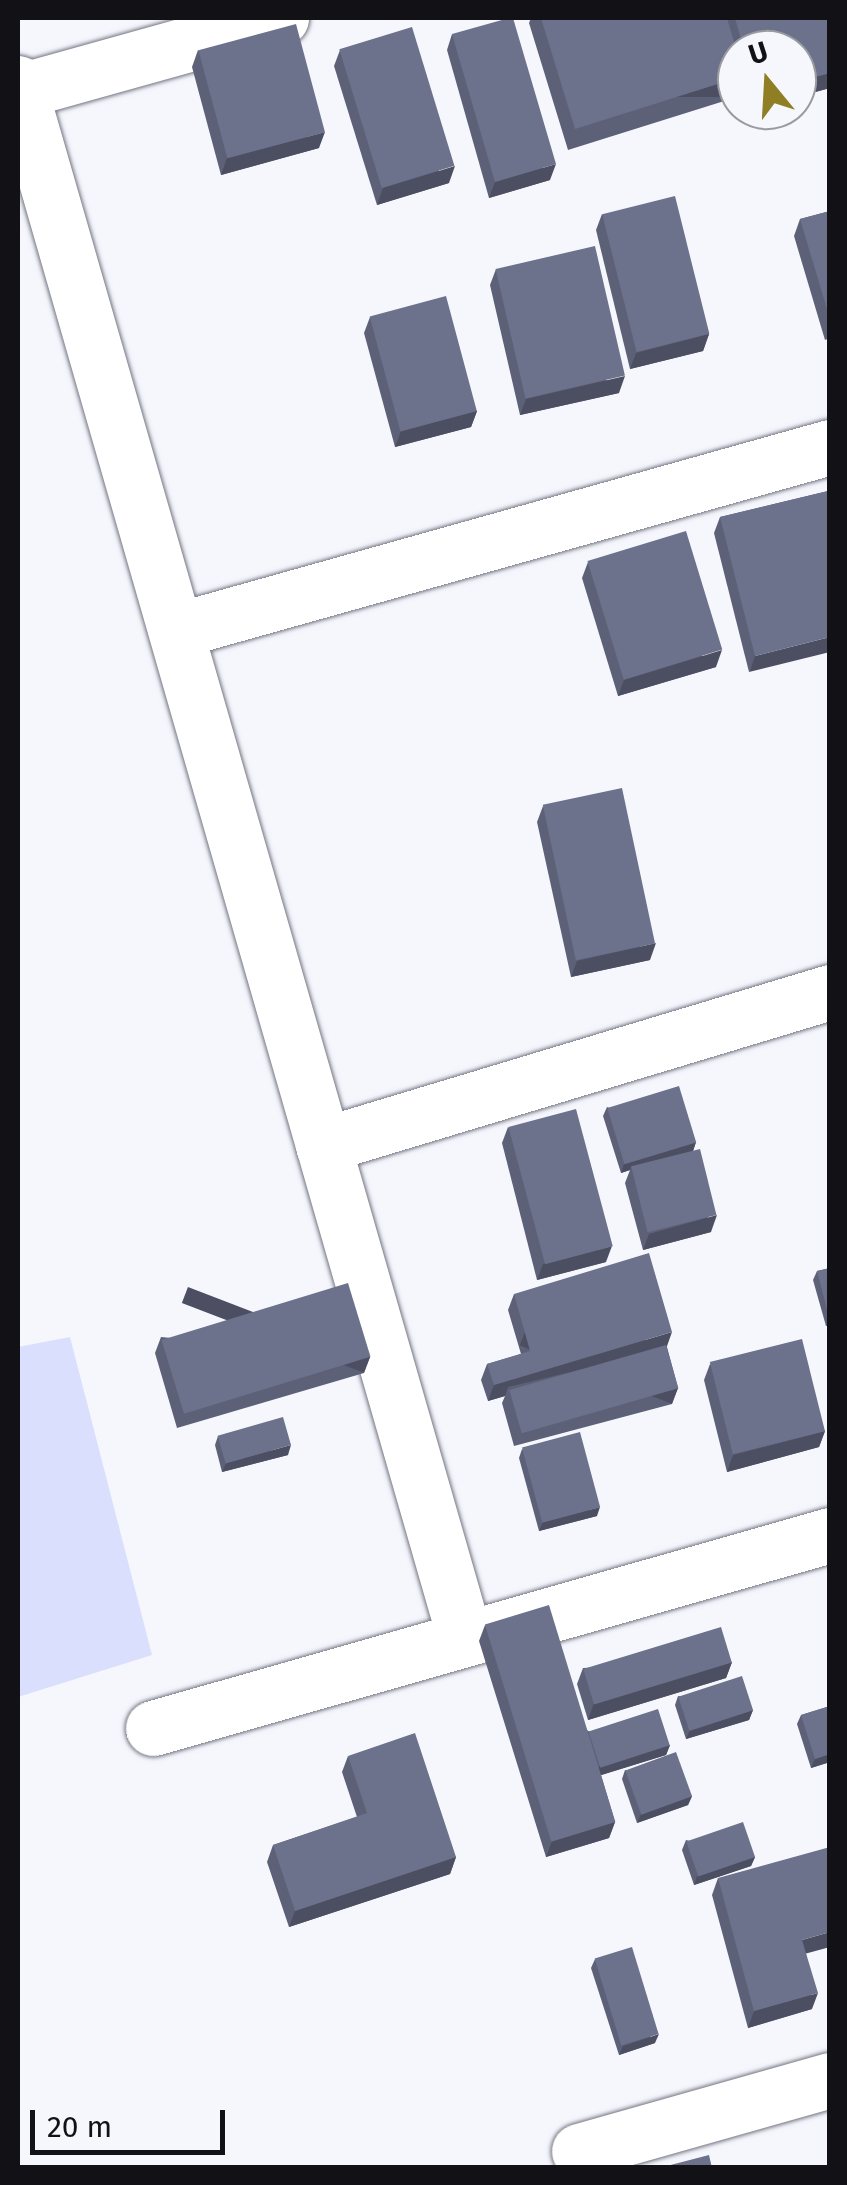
<!DOCTYPE html>
<style>
body{margin:0}
#map{position:relative;width:847px;height:2185px;overflow:hidden;background:#f6f7fd;font-family:"Fira Sans",sans-serif}
div>[style]{position:absolute}
[style*='--x']{left:calc(var(--x)*1px);top:calc(var(--y)*1px);width:calc(var(--w)*1px);rotate:calc(var(--a)*1deg)}
.green>*{inset:0;background:#d9dffd}
.roads{filter:drop-shadow(0 0 2px #737582) drop-shadow(0 0 2px #737582)}
.minor>*{height:55px;margin:-27.5px;padding:0 27.5px;transform-origin:27.5px;border-radius:27.5px;background:#fff}
.wall>*{inset:0;background:#5d6178}
.shaded-wall>*{inset:0;background:#4c4f62;transform-origin:0 0}
.building>*{inset:0;background:#6c718c;transform-origin:0 0}
span{translate:-50% -50%;white-space:nowrap;text-align:center;line-height:1.15;-webkit-text-stroke:10px #f6f7fd;paint-order:stroke}
.frame{position:absolute;inset:0;border:20px solid #111116;pointer-events:none}
.north{position:absolute;left:717px;top:30px;width:100px;height:100px;box-sizing:border-box;background:#f6f7fd;border:2px solid #9a9ba1;border-radius:50%;rotate:342deg;font-size:28px;font-weight:700;line-height:40px;text-align:center;color:#111116}
.north::after{content:'';display:block;margin:auto;width:35px;height:45px;background:#907e25;clip-path:polygon(50% 0,100% 100%,50% 72%,0 100%)}
.scale{position:absolute;left:30px;top:2110px;width:195px;height:45px;box-sizing:border-box;border:5px solid #111116;border-top:0;padding-left:12px;font-size:30px;line-height:35px;white-space:nowrap;color:#111116;-webkit-text-stroke:8px #f6f7fd;paint-order:stroke}
</style>
<div id="map">
<div class="green">
<div style="clip-path:polygon(70px 1337px,152px 1655px,18px 1697px,18px 1347px)"></div>
</div>
<div class="roads">
<div class="minor">
<div style="--x:18;--y:83;--w:1615;--a:73.97"></div>
<div style="--x:20;--y:91;--w:271;--a:-15.6"></div>
<div style="--x:178;--y:630;--w:677;--a:-15.68"></div>
<div style="--x:323;--y:1145;--w:530;--a:-16.79"></div>
<div style="--x:153;--y:1728;--w:704;--a:-15.91"></div>
<div style="--x:579;--y:2151;--w:261;--a:-15.8"></div>
</div>
</div>
<div class="wall">
<div style="clip-path:polygon(531px 18px,830px 18px,830px 88px,797px 97px,797px 50px,737px 50px,737px 97px,568px 150px,529px 23px)"></div>
<div style="clip-path:polygon(452px 34px,550px 180px,489px 198px,447px 50px)"></div>
<div style="clip-path:polygon(198px 50px,319px 148px,221px 175px,192px 67px)"></div>
<div style="clip-path:polygon(340px 50px,449px 183px,377px 205px,334px 66px)"></div>
<div style="clip-path:polygon(830px 211px,830px 338px,825px 340px,794px 236px,800px 219px)"></div>
<div style="clip-path:polygon(602px 214px,709px 334px,703px 351px,630px 369px,596px 230px)"></div>
<div style="clip-path:polygon(496px 269px,619px 393px,520px 415px,490px 285px)"></div>
<div style="clip-path:polygon(370px 317px,477px 411px,471px 427px,395px 447px,364px 333px)"></div>
<div style="clip-path:polygon(828px 491px,749px 672px,714px 533px,720px 517px)"></div>
<div style="clip-path:polygon(588px 562px,716px 667px,618px 696px,582px 578px)"></div>
<div style="clip-path:polygon(543px 806px,650px 960px,571px 977px,537px 822px)"></div>
<div style="clip-path:polygon(607px 1107px,696px 1142px,693px 1151px,711px 1232px,643px 1250px,625px 1183px,630px 1170px,621px 1173px,603px 1116px)"></div>
<div style="clip-path:polygon(508px 1127px,606px 1262px,537px 1280px,502px 1143px)"></div>
<div style="clip-path:polygon(830px 1268px,830px 1326px,826px 1326px,813px 1280px,817px 1271px)"></div>
<div style="clip-path:polygon(514px 1294px,667px 1347px,678px 1388px,672px 1404px,514px 1446px,502px 1403px,505px 1396px,488px 1401px,481px 1380px,487px 1364px,521px 1354px,508px 1310px)"></div>
<div style="clip-path:polygon(161px 1337px,370px 1357px,364px 1373px,177px 1428px,155px 1353px)"></div>
<div style="clip-path:polygon(710px 1364px,825px 1431px,819px 1447px,727px 1472px,704px 1380px)"></div>
<div style="clip-path:polygon(218px 1436px,288px 1455px,222px 1472px,215px 1445px)"></div>
<div style="clip-path:polygon(522px 1449px,597px 1516px,539px 1531px,519px 1458px)"></div>
<div style="clip-path:polygon(485px 1625px,588px 1731px,670px 1745px,666px 1755px,601px 1775px,615px 1822px,609px 1838px,546px 1857px,479px 1641px)"></div>
<div style="clip-path:polygon(732px 1662px,726px 1678px,588px 1720px,577px 1684px,583px 1668px)"></div>
<div style="clip-path:polygon(678px 1696px,753px 1710px,749px 1720px,686px 1739px,675px 1705px)"></div>
<div style="clip-path:polygon(830px 1706px,830px 1762px,811px 1768px,797px 1724px,801px 1715px)"></div>
<div style="clip-path:polygon(348px 1756px,456px 1857px,450px 1874px,289px 1927px,267px 1862px,273px 1845px,357px 1817px,342px 1772px)"></div>
<div style="clip-path:polygon(625px 1770px,692px 1796px,688px 1805px,637px 1823px,622px 1779px)"></div>
<div style="clip-path:polygon(686px 1840px,755px 1857px,751px 1866px,694px 1885px,682px 1850px)"></div>
<div style="clip-path:polygon(718px 1878px,806px 1953px,812px 2009px,748px 2028px,712px 1895px)"></div>
<div style="clip-path:polygon(595px 1959px,655px 2043px,619px 2055px,591px 1968px)"></div>
</div>
<div class="shaded-wall">
<div style="clip-path:polygon(830px 73px,830px 88px,797px 97px,797px 82px)"></div>
<div style="left:737px;top:78px;width:19px;height:170px;rotate:90deg"></div>
<div style="clip-path:polygon(325px 132px,319px 148px,221px 175px,227px 158px)"></div>
<div style="clip-path:polygon(556px 164px,550px 180px,489px 198px,495px 182px)"></div>
<div style="clip-path:polygon(455px 166px,449px 183px,377px 205px,383px 188px)"></div>
<div style="clip-path:polygon(709px 334px,703px 351px,630px 369px,636px 353px)"></div>
<div style="clip-path:polygon(625px 376px,619px 393px,520px 415px,526px 399px)"></div>
<div style="clip-path:polygon(477px 411px,471px 427px,395px 447px,401px 431px)"></div>
<div style="clip-path:polygon(830px 637px,830px 652px,749px 672px,755px 656px)"></div>
<div style="clip-path:polygon(722px 650px,716px 667px,618px 696px,624px 680px)"></div>
<div style="clip-path:polygon(656px 943px,650px 960px,571px 977px,577px 961px)"></div>
<div style="clip-path:polygon(696px 1142px,693px 1151px,631px 1167px,630px 1170px,621px 1173px,624px 1164px)"></div>
<div style="clip-path:polygon(717px 1215px,711px 1232px,643px 1250px,649px 1234px)"></div>
<div style="clip-path:polygon(612px 1246px,606px 1262px,537px 1280px,543px 1264px)"></div>
<div style="clip-path:polygon(672px 1332px,666px 1349px,508px 1387px,505px 1396px,488px 1401px,494px 1385px)"></div>
<div style="left:370px;top:1357px;width:17px;height:195px;rotate:111deg"></div>
<div style="left:678px;top:1388px;width:17px;height:163px;rotate:111deg"></div>
<div style="clip-path:polygon(825px 1431px,819px 1447px,727px 1472px,733px 1455px)"></div>
<div style="clip-path:polygon(291px 1445px,288px 1455px,222px 1472px,226px 1463px)"></div>
<div style="clip-path:polygon(600px 1507px,597px 1516px,539px 1531px,543px 1522px)"></div>
<div style="clip-path:polygon(732px 1662px,726px 1678px,588px 1720px,594px 1703px)"></div>
<div style="clip-path:polygon(753px 1710px,749px 1720px,686px 1739px,690px 1730px)"></div>
<div style="clip-path:polygon(670px 1745px,666px 1755px,595px 1777px,598px 1767px)"></div>
<div style="clip-path:polygon(830px 1754px,830px 1762px,811px 1768px,815px 1759px)"></div>
<div style="clip-path:polygon(692px 1796px,688px 1805px,637px 1823px,641px 1814px)"></div>
<div style="clip-path:polygon(615px 1822px,609px 1838px,546px 1857px,552px 1841px)"></div>
<div style="clip-path:polygon(456px 1857px,450px 1874px,289px 1927px,295px 1911px)"></div>
<div style="clip-path:polygon(755px 1857px,751px 1866px,694px 1885px,697px 1876px)"></div>
<div style="clip-path:polygon(830px 1932px,830px 1947px,797px 1956px,802px 1940px)"></div>
<div style="clip-path:polygon(818px 1993px,812px 2009px,748px 2028px,754px 2011px)"></div>
<div style="clip-path:polygon(659px 2034px,655px 2043px,619px 2055px,623px 2046px)"></div>
</div>
<div class="building">
<div style="clip-path:polygon(509px 18px,513px 18px,556px 164px,495px 182px,452px 34px)"></div>
<div style="clip-path:polygon(541px 18px,727px 18px,737px 52px,737px 78px,575px 129px)"></div>
<div style="clip-path:polygon(735px 18px,830px 18px,830px 73px,797px 82px,797px 50px,744px 50px)"></div>
<div style="left:296px;top:24px;width:112px;height:101px;rotate:75deg"></div>
<div style="left:412px;top:27px;width:145px;height:76px;rotate:73deg"></div>
<div style="left:675px;top:196px;width:142px;height:75px;rotate:76deg"></div>
<div style="clip-path:polygon(830px 211px,830px 319px,800px 219px)"></div>
<div style="left:595px;top:246px;width:133px;height:102px;rotate:77deg"></div>
<div style="left:446px;top:296px;width:119px;height:79px;rotate:75deg"></div>
<div style="clip-path:polygon(828px 491px,830px 637px,755px 656px,720px 517px)"></div>
<div style="left:686px;top:531px;width:124px;height:103px;rotate:73deg"></div>
<div style="left:622px;top:788px;width:159px;height:81px;rotate:78deg"></div>
<div style="left:679px;top:1086px;width:59px;height:75px;rotate:73deg"></div>
<div style="left:576px;top:1109px;width:142px;height:70px;rotate:75deg"></div>
<div style="left:700px;top:1149px;width:68px;height:71px;rotate:76deg"></div>
<div style="clip-path:polygon(649px 1253px,672px 1332px,494px 1385px,487px 1364px,530px 1351px,514px 1294px)"></div>
<div style="clip-path:polygon(830px 1268px,830px 1317px,829px 1317px,817px 1271px)"></div>
<div style="left:348px;top:1283px;width:77px;height:195px;rotate:73deg"></div>
<div style="left:802px;top:1339px;width:95px;height:95px;rotate:76deg"></div>
<div style="left:666px;top:1345px;width:45px;height:163px;rotate:74deg"></div>
<div style="left:283px;top:1417px;width:29px;height:68px;rotate:74deg"></div>
<div style="left:580px;top:1432px;width:78px;height:60px;rotate:75deg"></div>
<div style="left:549px;top:1605px;width:227px;height:67px;rotate:73deg"></div>
<div style="left:721px;top:1627px;width:37px;height:144px;rotate:73deg"></div>
<div style="left:742px;top:1676px;width:36px;height:67px;rotate:72deg"></div>
<div style="clip-path:polygon(830px 1706px,830px 1754px,815px 1759px,801px 1715px)"></div>
<div style="left:658px;top:1709px;width:38px;height:73px;rotate:72deg"></div>
<div style="clip-path:polygon(415px 1733px,456px 1857px,295px 1911px,273px 1845px,367px 1813px,348px 1756px)"></div>
<div style="left:676px;top:1752px;width:47px;height:54px;rotate:70deg"></div>
<div style="left:743px;top:1822px;width:37px;height:60px;rotate:71deg"></div>
<div style="clip-path:polygon(830px 1847px,830px 1932px,802px 1940px,818px 1993px,754px 2011px,718px 1878px)"></div>
<div style="left:632px;top:1947px;width:91px;height:39px;rotate:73deg"></div>
<div style="clip-path:polygon(709px 2155px,712px 2168px,659px 2168px)"></div>
</div>
<div class="frame"></div>
<div class="north">U</div>
<div class="scale">20 m</div>
</div>
